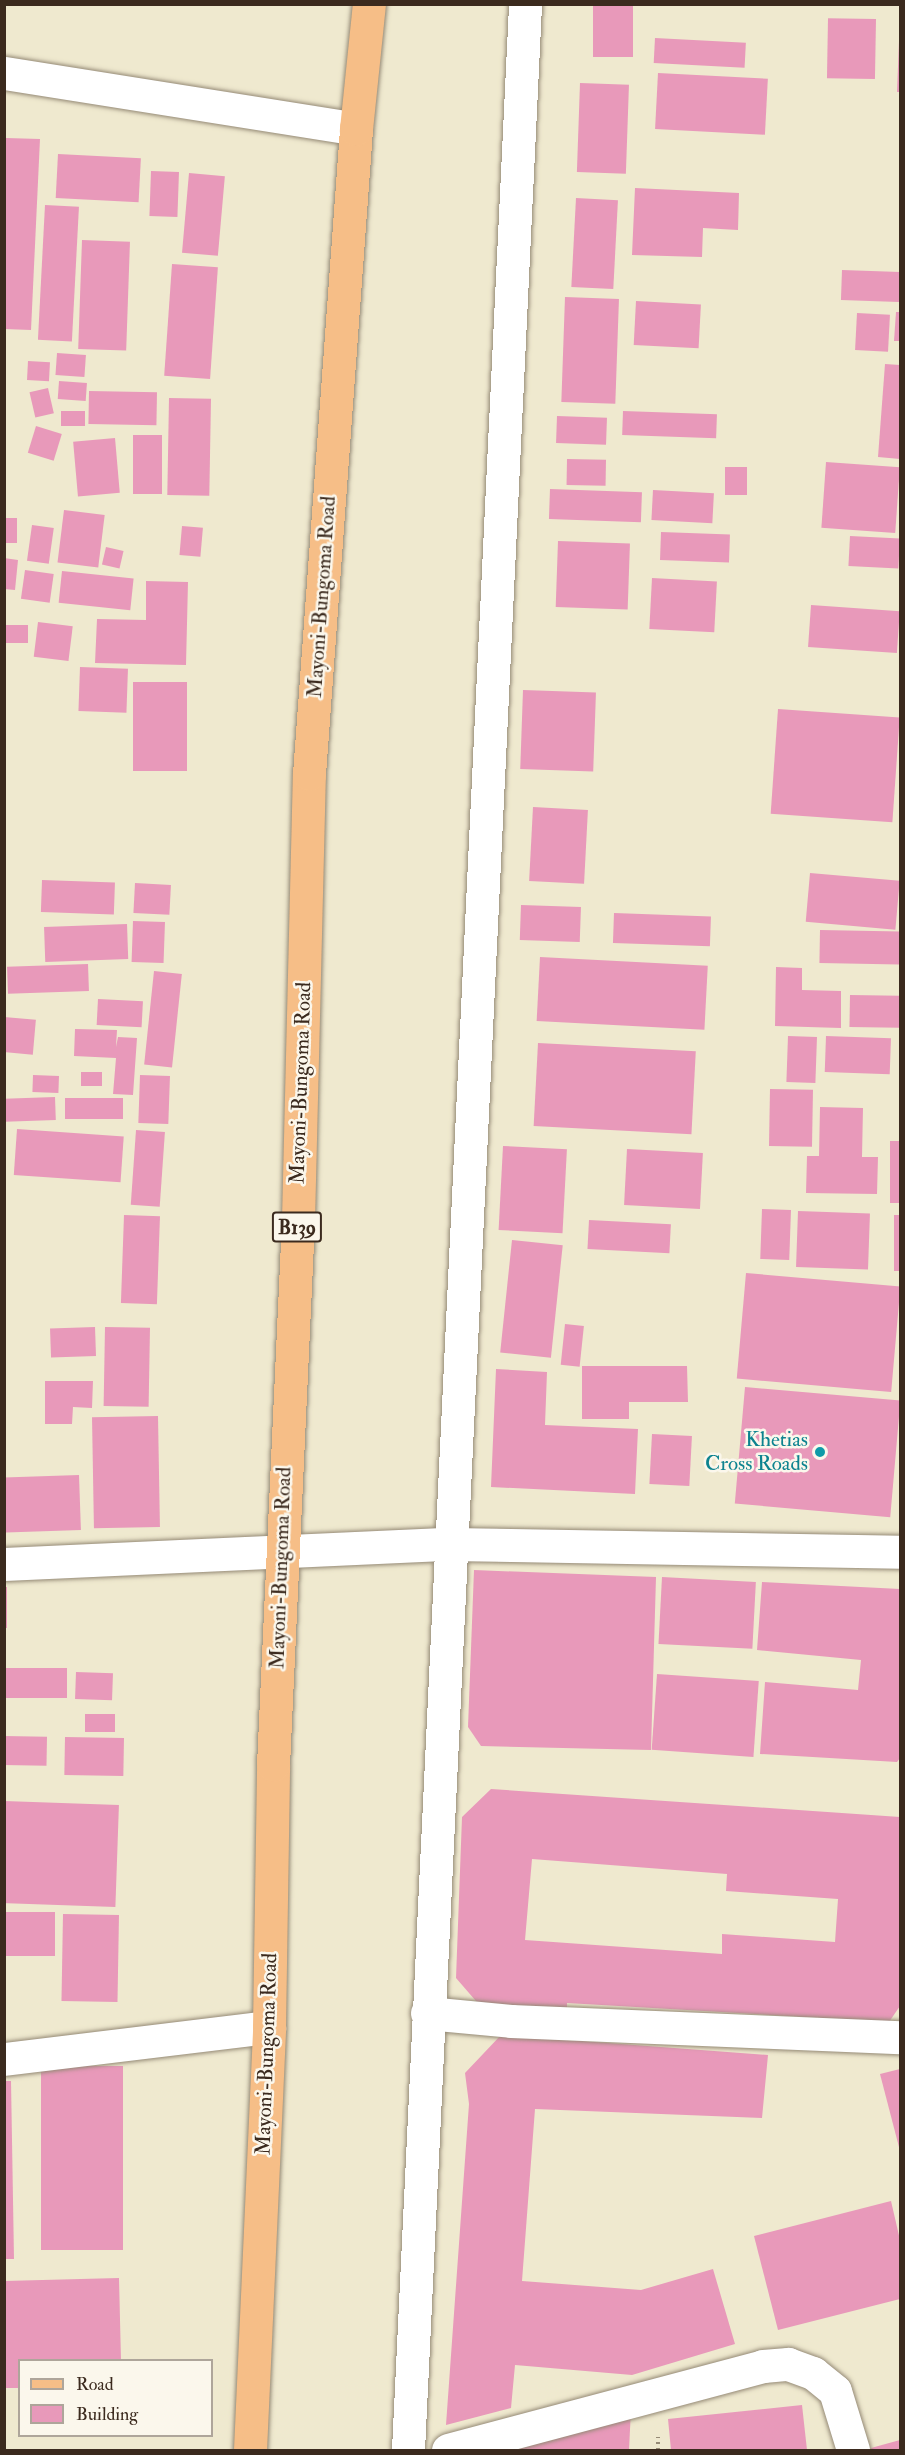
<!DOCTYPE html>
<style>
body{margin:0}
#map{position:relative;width:905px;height:2455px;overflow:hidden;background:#efe9cf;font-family:"IM FELL Double Pica",serif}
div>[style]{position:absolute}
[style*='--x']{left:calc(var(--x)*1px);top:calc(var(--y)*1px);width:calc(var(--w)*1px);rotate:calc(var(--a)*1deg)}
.building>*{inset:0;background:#e899ba;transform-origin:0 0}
.path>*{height:4px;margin-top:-2px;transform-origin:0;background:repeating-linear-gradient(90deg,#958a76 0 1.5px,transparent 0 6px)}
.roads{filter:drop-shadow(0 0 2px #958a76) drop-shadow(0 0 2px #958a76)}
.minor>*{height:33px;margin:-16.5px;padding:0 16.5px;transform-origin:16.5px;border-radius:16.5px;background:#fff}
.primary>*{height:33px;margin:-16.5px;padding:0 16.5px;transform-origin:16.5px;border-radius:16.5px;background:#f6be87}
.dots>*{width:16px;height:16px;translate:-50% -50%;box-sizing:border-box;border:3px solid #fbf7ec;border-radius:50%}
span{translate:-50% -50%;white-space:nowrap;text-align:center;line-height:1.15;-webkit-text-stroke:5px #fbf7ec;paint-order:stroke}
.shield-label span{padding:2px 4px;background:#fbf7ec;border:2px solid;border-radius:4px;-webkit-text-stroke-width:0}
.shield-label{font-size:20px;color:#3b2a1e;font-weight:700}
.street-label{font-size:21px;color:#3b2a1e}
.culture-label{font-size:21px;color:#0d838f}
.right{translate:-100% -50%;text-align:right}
.frame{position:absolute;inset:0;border:6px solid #3b2a1e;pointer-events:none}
.legend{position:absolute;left:18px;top:2359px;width:195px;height:78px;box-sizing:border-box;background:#fbf7ec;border:2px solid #aea59a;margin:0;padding:8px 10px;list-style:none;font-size:18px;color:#3b2a1e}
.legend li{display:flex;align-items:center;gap:12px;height:30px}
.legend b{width:30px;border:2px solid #aea59a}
</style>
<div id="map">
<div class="building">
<div style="left:593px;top:4px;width:40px;height:53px"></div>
<div style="left:876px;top:19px;width:60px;height:48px;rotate:91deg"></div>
<div style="left:655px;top:38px;width:91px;height:25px;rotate:3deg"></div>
<div style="clip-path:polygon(899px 41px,900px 41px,900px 92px,897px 92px)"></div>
<div style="left:658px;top:73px;width:110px;height:56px;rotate:3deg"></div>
<div style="left:580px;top:83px;width:49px;height:89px;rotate:2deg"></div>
<div style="clip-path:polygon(6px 138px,40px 139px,31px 330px,4px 329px)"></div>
<div style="left:58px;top:154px;width:83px;height:44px;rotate:3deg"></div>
<div style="left:151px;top:171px;width:28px;height:45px;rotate:2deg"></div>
<div style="left:189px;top:173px;width:36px;height:80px;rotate:5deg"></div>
<div style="clip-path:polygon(635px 188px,739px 193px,738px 230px,703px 228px,702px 257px,632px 255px)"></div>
<div style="left:576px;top:198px;width:42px;height:89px;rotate:3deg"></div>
<div style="left:45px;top:205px;width:34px;height:135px;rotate:3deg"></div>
<div style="left:82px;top:240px;width:48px;height:109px;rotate:2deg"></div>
<div style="left:172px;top:264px;width:46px;height:112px;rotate:4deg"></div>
<div style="left:842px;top:270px;width:58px;height:30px;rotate:2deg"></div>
<div style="left:565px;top:297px;width:54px;height:105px;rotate:2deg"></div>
<div style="left:636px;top:301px;width:65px;height:44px;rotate:3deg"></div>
<div style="clip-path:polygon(896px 312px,900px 312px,900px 341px,894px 341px)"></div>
<div style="left:857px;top:313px;width:33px;height:37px;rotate:3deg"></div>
<div style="left:57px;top:353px;width:29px;height:22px;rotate:4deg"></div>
<div style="left:28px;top:361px;width:22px;height:19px;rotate:3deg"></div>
<div style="clip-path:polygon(885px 364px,900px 365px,900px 459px,878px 457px)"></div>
<div style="left:59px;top:381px;width:28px;height:18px;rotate:4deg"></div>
<div style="left:48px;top:388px;width:26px;height:19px;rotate:77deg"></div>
<div style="left:89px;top:391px;width:68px;height:33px;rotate:1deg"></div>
<div style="left:169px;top:398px;width:42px;height:97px;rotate:1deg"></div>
<div style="left:61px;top:411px;width:24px;height:15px"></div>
<div style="left:623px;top:411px;width:94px;height:24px;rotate:2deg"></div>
<div style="left:557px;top:416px;width:50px;height:27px;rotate:2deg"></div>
<div style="left:36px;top:426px;width:27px;height:28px;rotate:17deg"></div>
<div style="left:133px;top:435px;width:29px;height:59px"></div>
<div style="left:115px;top:438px;width:55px;height:42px;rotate:85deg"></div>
<div style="left:567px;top:459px;width:39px;height:26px;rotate:1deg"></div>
<div style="left:826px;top:462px;width:74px;height:66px;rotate:4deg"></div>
<div style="left:725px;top:467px;width:22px;height:28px"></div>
<div style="left:550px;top:489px;width:92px;height:30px;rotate:2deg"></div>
<div style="left:653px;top:490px;width:61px;height:30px;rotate:3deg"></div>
<div style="left:64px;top:510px;width:41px;height:53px;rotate:7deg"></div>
<div style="left:4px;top:518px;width:13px;height:25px"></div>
<div style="left:32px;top:525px;width:22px;height:36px;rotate:8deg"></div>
<div style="left:182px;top:526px;width:21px;height:29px;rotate:5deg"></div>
<div style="left:661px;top:532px;width:69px;height:28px;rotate:2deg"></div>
<div style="left:850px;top:536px;width:50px;height:30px;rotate:3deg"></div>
<div style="left:558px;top:541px;width:72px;height:66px;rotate:2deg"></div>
<div style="left:106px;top:547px;width:18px;height:18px;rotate:13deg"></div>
<div style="clip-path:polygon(4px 558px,18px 560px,15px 590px,4px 589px)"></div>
<div style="left:25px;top:570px;width:29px;height:29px;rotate:8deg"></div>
<div style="left:62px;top:571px;width:72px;height:32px;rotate:6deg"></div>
<div style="left:652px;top:578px;width:65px;height:51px;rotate:3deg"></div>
<div style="clip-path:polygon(146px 581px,188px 582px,186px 665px,95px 663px,97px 619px,146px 620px)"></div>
<div style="left:811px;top:605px;width:89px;height:42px;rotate:4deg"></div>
<div style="left:38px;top:622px;width:35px;height:35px;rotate:7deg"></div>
<div style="left:28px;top:625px;width:18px;height:24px;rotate:90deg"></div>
<div style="left:80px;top:667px;width:48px;height:44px;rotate:2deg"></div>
<div style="left:133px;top:682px;width:54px;height:89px"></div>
<div style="left:523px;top:690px;width:73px;height:79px;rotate:2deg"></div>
<div style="left:778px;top:709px;width:122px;height:105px;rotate:4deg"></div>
<div style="left:533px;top:807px;width:55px;height:74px;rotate:3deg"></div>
<div style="left:810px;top:873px;width:90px;height:49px;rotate:5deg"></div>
<div style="left:42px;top:880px;width:73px;height:32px;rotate:2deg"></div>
<div style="left:135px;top:883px;width:36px;height:30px;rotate:3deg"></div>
<div style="left:521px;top:905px;width:60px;height:35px;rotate:2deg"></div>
<div style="left:614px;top:913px;width:97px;height:30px;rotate:2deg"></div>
<div style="left:133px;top:921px;width:32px;height:41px;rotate:2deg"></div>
<div style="left:127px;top:924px;width:35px;height:83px;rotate:88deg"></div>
<div style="left:820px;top:930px;width:80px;height:33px;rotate:1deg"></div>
<div style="left:540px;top:957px;width:168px;height:64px;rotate:3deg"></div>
<div style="left:88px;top:964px;width:27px;height:81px;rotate:88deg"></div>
<div style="clip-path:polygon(776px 967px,802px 968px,802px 990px,841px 991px,841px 1028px,775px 1026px)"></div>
<div style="left:154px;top:971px;width:28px;height:94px;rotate:6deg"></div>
<div style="left:850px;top:995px;width:50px;height:32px;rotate:1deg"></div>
<div style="left:98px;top:999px;width:45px;height:26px;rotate:3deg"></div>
<div style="left:4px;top:1017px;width:32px;height:35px;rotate:5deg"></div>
<div style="clip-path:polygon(75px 1029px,117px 1030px,116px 1047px,118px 1037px,137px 1038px,133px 1095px,113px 1094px,116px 1058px,74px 1056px)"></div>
<div style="left:788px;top:1036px;width:29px;height:46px;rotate:2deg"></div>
<div style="left:826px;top:1036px;width:65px;height:36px;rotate:2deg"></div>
<div style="left:538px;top:1043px;width:158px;height:83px;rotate:3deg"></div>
<div style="left:81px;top:1072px;width:21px;height:14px"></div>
<div style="left:33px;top:1075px;width:26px;height:17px;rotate:2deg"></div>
<div style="left:140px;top:1075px;width:30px;height:48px;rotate:2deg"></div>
<div style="left:770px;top:1089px;width:43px;height:57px;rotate:1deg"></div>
<div style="left:55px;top:1097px;width:23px;height:51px;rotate:88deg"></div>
<div style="left:123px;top:1098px;width:21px;height:58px;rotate:90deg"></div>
<div style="clip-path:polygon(820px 1107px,863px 1108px,862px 1157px,878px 1157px,877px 1194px,806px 1193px,807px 1156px,819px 1156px)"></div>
<div style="left:17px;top:1129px;width:107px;height:46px;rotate:4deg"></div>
<div style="left:136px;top:1130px;width:29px;height:75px;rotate:4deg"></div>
<div style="left:890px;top:1141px;width:10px;height:62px"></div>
<div style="left:503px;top:1146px;width:64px;height:84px;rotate:3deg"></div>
<div style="left:627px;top:1149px;width:76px;height:56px;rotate:3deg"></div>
<div style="left:762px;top:1209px;width:29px;height:50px;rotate:2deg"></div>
<div style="left:798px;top:1211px;width:72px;height:56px;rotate:2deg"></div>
<div style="left:124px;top:1215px;width:36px;height:88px;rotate:2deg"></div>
<div style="left:894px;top:1215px;width:6px;height:56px"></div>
<div style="left:589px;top:1220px;width:82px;height:29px;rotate:3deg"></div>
<div style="left:512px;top:1240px;width:51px;height:113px;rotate:6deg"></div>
<div style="left:746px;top:1273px;width:155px;height:106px;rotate:5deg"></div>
<div style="left:565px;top:1324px;width:19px;height:41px;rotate:6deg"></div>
<div style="left:95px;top:1327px;width:29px;height:45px;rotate:88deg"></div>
<div style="left:105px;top:1327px;width:45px;height:79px;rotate:1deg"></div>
<div style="clip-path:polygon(582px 1366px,687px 1366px,688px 1402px,629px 1402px,629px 1419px,582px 1419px)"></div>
<div style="clip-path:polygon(496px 1369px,547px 1372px,545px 1425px,638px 1429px,635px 1494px,491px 1487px)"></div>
<div style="clip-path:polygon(45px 1381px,93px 1381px,92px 1408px,73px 1407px,72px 1424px,45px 1424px)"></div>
<div style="left:745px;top:1387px;width:156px;height:117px;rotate:5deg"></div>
<div style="left:158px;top:1416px;width:111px;height:66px;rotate:89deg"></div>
<div style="left:652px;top:1434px;width:40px;height:50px;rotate:3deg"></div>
<div style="left:79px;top:1475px;width:55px;height:75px;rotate:88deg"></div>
<div style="clip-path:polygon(474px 1570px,656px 1577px,651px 1750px,481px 1746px,468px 1727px)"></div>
<div style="left:662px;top:1577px;width:94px;height:67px;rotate:3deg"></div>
<div style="clip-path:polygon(762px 1582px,900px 1589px,900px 1758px,897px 1762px,760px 1754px,765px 1682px,858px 1690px,861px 1660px,757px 1650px)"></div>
<div style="left:4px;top:1587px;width:3px;height:41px"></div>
<div style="left:4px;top:1668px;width:63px;height:30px"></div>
<div style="left:76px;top:1672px;width:37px;height:27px;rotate:2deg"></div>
<div style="left:657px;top:1674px;width:102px;height:76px;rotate:4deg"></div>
<div style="left:85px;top:1714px;width:30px;height:18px"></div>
<div style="left:4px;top:1736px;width:43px;height:29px;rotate:1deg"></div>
<div style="left:65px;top:1737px;width:59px;height:38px;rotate:1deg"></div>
<div style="clip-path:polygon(evenodd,491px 1789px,900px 1817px,900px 2006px,889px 2022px,567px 2003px,567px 2014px,482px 2008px,456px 1978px,462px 1817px,491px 1789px,532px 1859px,727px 1874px,726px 1891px,838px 1899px,835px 1942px,722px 1934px,722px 1954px,525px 1940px,532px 1859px)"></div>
<div style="left:4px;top:1801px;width:115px;height:102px;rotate:2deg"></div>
<div style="left:5px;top:1912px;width:50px;height:44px"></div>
<div style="left:63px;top:1914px;width:56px;height:87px;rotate:1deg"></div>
<div style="clip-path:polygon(501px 2035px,768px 2055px,762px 2118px,535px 2109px,522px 2281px,641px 2290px,713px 2269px,735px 2344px,632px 2375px,515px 2365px,511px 2408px,446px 2425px,469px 2104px,465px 2073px)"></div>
<div style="left:123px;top:2066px;width:184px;height:82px;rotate:90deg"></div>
<div style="clip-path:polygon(900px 2069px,900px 2151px,880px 2074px)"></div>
<div style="clip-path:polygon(4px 2081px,11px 2081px,14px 2259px,4px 2259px)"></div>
<div style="clip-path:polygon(891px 2201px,900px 2240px,900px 2299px,778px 2330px,754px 2236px)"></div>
<div style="clip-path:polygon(119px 2278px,121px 2360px,20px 2360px,20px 2388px,4px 2388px,4px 2281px)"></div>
<div style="clip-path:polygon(802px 2405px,807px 2450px,671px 2450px,668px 2419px)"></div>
<div style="clip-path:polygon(631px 2409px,629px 2450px,487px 2450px)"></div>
<div style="clip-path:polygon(900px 2440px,900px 2450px,872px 2450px,871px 2448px)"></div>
</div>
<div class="path">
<div style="--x:658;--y:2450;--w:17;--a:-90"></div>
</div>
<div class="roads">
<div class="minor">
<div style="--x:4;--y:73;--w:356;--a:9"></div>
<div style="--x:4;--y:1564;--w:445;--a:-2.6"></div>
<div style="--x:449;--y:1544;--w:451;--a:1"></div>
<div style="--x:427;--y:2013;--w:84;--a:5.4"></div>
<div style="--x:511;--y:2021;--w:389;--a:2.4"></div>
<div style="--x:4;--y:2059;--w:267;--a:-6.9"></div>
<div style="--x:408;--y:2450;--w:2449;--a:-87.26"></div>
<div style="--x:448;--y:2450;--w:326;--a:-14.9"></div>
<div style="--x:763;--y:2366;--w:25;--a:-5"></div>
<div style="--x:788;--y:2364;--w:27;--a:20"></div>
<div style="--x:813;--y:2373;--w:28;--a:39"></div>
<div style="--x:835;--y:2391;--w:62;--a:73"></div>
</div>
<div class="primary">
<div style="--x:250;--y:2450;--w:423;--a:-87.4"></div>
<div style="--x:269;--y:2027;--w:262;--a:-89.1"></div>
<div style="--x:273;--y:1765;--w:546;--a:-87.37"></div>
<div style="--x:298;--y:1220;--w:446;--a:-88.6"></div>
<div style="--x:309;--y:774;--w:647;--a:-85.83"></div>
<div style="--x:356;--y:129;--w:126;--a:-84.1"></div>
</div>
</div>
<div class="dots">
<div style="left:820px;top:1452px;background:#0f9aa8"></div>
</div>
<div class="shield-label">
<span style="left:297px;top:1227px">B139</span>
</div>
<div class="street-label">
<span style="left:322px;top:597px;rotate:-86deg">Mayoni-Bungoma Road</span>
<span style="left:301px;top:1083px;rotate:-88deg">Mayoni-Bungoma Road</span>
<span style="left:281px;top:1568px;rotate:-88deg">Mayoni-Bungoma Road</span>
<span style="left:267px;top:2054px;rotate:-88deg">Mayoni-Bungoma Road</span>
</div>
<div class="culture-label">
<span class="right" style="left:808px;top:1452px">Khetias<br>Cross Roads</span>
</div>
<div class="frame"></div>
<ul class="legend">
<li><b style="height:8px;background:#f6be87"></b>Road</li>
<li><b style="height:16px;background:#e899ba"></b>Building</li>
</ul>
</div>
